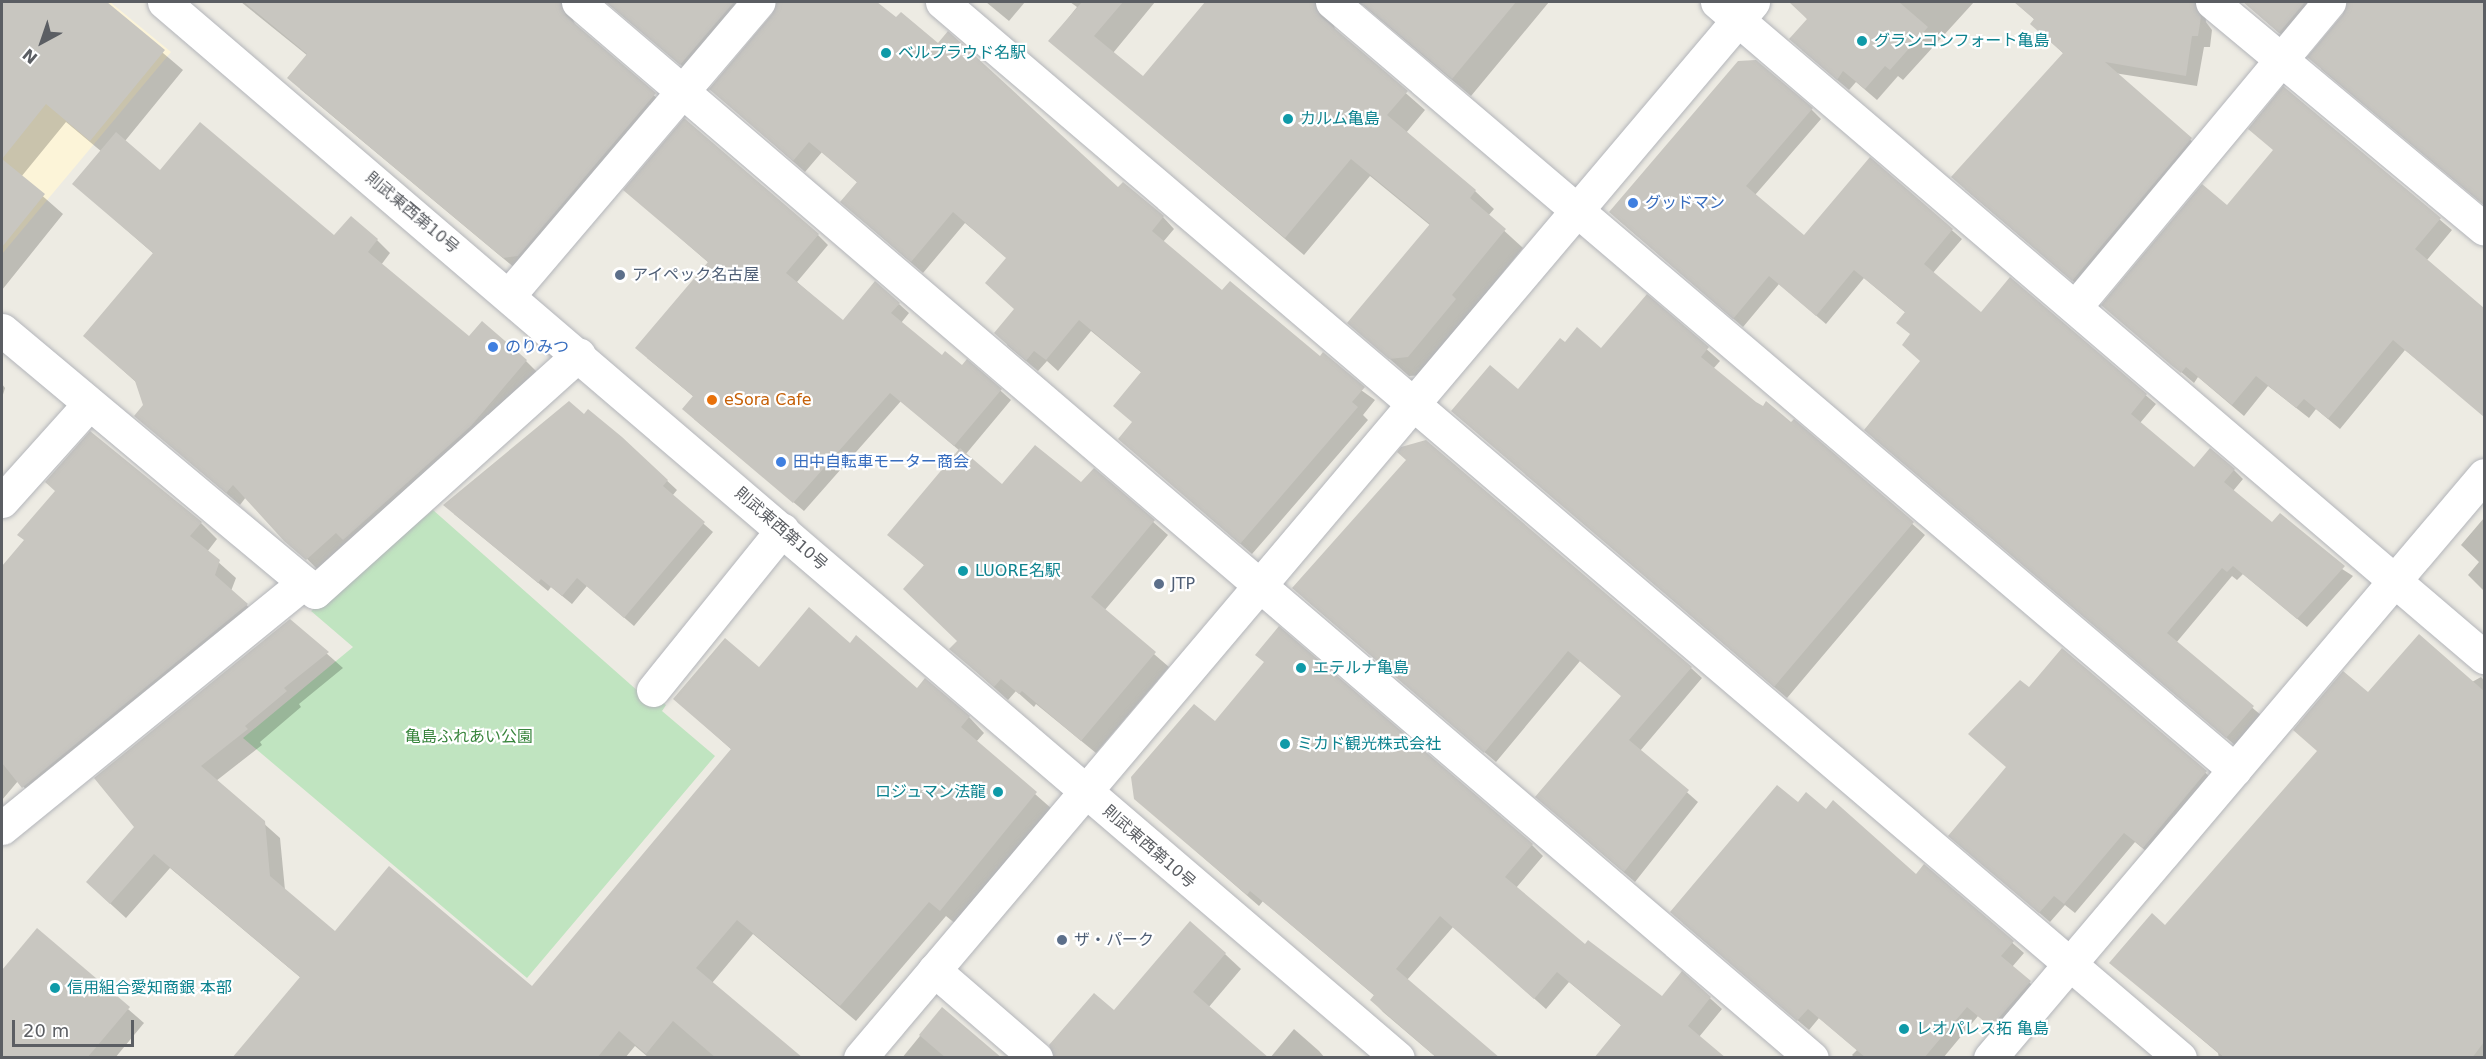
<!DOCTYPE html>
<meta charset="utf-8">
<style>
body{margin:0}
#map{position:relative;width:2486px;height:1059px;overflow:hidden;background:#edebe3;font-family:"DejaVu Sans","Noto Sans JP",sans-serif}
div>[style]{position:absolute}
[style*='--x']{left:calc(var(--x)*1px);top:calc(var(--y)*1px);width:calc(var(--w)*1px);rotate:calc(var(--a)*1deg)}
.commercial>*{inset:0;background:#fcf4d8}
.green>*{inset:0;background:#c0e4c0}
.shadow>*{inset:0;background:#0003}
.building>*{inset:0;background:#c8c6c0}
.roads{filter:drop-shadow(0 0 2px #b3b5ba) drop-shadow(0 0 2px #b3b5ba)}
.minor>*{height:33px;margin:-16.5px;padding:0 16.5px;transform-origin:16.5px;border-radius:16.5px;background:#fff}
.dots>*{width:16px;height:16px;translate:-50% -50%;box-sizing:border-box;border:3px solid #fff;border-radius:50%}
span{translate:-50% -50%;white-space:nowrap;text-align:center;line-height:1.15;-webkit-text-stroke:4.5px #fff;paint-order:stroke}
.culture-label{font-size:16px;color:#0d838f}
.left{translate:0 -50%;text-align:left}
.right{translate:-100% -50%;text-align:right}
.shop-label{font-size:16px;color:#366cbe}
.street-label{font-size:16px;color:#5b5e63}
.service-label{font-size:16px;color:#4e5e75}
.food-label{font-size:16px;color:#c56008}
.park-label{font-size:16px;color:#38853c}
.frame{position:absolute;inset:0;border:3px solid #5b5e63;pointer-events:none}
.north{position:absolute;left:12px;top:12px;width:60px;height:60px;-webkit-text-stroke:4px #fff;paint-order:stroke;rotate:220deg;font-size:16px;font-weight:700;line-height:24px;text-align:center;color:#5b5e63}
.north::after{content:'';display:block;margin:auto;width:21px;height:27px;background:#5b5e63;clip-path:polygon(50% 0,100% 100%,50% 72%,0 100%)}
.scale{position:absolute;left:12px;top:1020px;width:122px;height:27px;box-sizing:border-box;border:3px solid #5b5e63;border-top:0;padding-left:8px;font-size:18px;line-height:21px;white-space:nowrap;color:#5b5e63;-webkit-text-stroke:4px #fff;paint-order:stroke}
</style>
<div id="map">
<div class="commercial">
<div style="clip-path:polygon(2px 2px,110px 2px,171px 52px,2px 254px)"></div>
</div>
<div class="green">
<div style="clip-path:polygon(433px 510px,639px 692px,644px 686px,666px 705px,662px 711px,715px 756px,527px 978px,243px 738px,353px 647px,311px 611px)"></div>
</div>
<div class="shadow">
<div style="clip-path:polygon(2px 2px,103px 2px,183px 70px,125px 141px,160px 172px,335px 237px,377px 240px,390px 253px,381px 265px,469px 338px,526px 361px,539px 374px,320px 572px,246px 497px,240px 505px,136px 416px,145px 406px,137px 383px,85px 336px,154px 254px,74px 184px,102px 152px,66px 122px,21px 177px,63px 214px,2px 290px)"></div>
<div style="clip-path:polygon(241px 2px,575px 2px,570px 12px,576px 27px,666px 106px,516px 269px,300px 89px,308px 56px)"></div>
<div style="clip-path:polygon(606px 2px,755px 2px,693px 75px)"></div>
<div style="clip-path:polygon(776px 2px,875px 2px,1118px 190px,1163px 217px,1174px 229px,1163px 242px,1223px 292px,1375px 400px,1363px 415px,1368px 420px,1252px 554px,1120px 439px,1134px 423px,1142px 373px,1091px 331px,1058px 371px,1047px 361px,1038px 371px,1007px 345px,1016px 310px,987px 283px,1008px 259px,965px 223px,923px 273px,854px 213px,858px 183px,822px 152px,805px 172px,711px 89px,774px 14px)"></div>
<div style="clip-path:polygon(986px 2px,1025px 2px,1009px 21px)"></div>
<div style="clip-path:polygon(1070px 2px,1155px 2px,1113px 53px,1143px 78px,1207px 2px,1549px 2px,1471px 96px,1363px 5px,1344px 2px,1331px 17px,1336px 32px,1425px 110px,1406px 133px,1475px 191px,1494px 209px,1488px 216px,1523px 248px,1469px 314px,1426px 375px,1409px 376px,1349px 323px,1431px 226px,1370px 176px,1304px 255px,1050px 41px,1077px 7px)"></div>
<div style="clip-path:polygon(1814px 2px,1974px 2px,1903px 80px,1898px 76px,1877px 100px,1856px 82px,1849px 90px,1802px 50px,1808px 20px,1803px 14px)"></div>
<div style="clip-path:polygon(2015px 2px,2213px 2px,2205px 10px,2206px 22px,2212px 30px,2210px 47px,2204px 47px,2197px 86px,2114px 73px,2202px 150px,2085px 291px,1965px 189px,2064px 54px,2032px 24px,2035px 20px)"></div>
<div style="clip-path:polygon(2244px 2px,2326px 2px,2291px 43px)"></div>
<div style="clip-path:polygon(2348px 2px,2484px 2px,2484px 205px,2321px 69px)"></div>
<div style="clip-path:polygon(2284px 88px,2452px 230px,2427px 260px,2484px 309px,2484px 414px,2405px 350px,2340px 429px,2316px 409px,2309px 418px,2268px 386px,2244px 416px,2198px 377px,2194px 383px,2103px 305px,2227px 207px,2274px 151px)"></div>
<div style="clip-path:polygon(1811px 109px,1821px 119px,1755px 195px,1805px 237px,1870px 159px,1962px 239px,1932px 274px,1981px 314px,2010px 279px,2156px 404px,2140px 423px,2194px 469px,2234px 470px,2243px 479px,2233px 491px,2272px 524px,2353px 576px,2307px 627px,2243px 574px,2237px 580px,2232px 576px,2176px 643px,2262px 716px,2236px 746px,1875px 439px,1922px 361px,1906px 313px,1864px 278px,1826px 324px,1779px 284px,1743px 327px,1620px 221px)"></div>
<div style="clip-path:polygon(625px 190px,818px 235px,828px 245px,797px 282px,843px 322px,899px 304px,909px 313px,901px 323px,942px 358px,962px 367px,967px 361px,1011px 400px,965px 455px,1002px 486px,1082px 485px,1094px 470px,1168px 535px,1104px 611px,1169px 667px,1096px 753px,1036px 704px,1034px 707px,1016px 691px,1008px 700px,951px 649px,958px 641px,925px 566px,889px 534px,960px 451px,901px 401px,804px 511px,694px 419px,694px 397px,647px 358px,709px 263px)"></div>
<div style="clip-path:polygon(1647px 297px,1720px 361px,1713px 369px,1755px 403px,1791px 424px,1794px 421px,1925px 535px,1787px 698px,1453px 411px,1518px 391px,1565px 344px,1602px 350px)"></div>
<div style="clip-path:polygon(2px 384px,5px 388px,2px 398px)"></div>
<div style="clip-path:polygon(584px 416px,621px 438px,677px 490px,672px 496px,713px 532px,634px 626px,587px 586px,572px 604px,551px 587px,548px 591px,454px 514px)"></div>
<div style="clip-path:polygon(2484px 518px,2484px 591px,2468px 575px,2479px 562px,2461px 545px)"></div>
<div style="clip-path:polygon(201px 523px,217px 539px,207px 552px,236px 578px,231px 591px,264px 621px,39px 803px,18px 781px,2px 800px,2px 569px,25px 541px)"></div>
<div style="clip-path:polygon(1305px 599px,1691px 668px,1702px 678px,1640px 751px,1698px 802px,1635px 882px,1548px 807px,1623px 697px,1580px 661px,1496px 762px)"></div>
<div style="clip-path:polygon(290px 621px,343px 668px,299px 704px,301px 707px,260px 742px,262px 745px,216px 781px,280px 838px,285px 890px,336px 933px,532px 988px,732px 750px,675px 699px,759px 669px,850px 645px,917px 691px,969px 717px,984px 733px,976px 742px,1052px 809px,957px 925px,946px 916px,856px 1021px,753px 934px,712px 983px,800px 1058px,649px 1058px,635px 1046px,625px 1058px,234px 1058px,301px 978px,170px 868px,126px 918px,103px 897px,136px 827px)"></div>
<div style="clip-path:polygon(2063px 650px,2216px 782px,2153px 857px,2135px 842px,2075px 913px,2065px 905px,2050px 922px,1960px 845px,2008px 768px,2029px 690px)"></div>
<div style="clip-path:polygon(2481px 677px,2484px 680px,2484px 1058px,2219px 1058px,2218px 1053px,2111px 963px,2165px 927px,2369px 694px,2472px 682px)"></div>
<div style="clip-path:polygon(1215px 723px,1532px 845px,1543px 856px,1516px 888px,1585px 946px,1663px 998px,1682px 973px,1722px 1009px,1699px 1037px,1622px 1026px,1569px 982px,1546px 1009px,1453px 927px,1407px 980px,1437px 1058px,1383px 1012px,1372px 1000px,1375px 996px,1263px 901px,1259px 906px,1135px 798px)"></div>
<div style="clip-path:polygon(1798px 804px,1826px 811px,1916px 876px,1924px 866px,2024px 953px,2012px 967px,2040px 992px,2003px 1037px,1978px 1016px,1943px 1058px,1855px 1058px,1852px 1055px,1857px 1050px,1819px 1018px,1809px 1030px,1683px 923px)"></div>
<div style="clip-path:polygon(37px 930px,144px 1023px,115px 1058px,2px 1058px,2px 972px)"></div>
<div style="clip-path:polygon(1225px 954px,1241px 969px,1208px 1008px,1114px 1012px)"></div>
<div style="clip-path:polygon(942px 1009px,1000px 1058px,902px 1058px)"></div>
<div style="clip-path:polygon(1294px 1029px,1319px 1051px,1325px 1058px,1270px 1058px)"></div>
</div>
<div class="building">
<div style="clip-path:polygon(2px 2px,107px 2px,165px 50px,90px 141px,46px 104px,2px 159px,45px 194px,2px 247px)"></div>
<div style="clip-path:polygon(244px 2px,560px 2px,566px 16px,656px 93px,518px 256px,503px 258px,287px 78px,307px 54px)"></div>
<div style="clip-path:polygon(606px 2px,734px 2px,680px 65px)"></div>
<div style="clip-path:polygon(776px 2px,877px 2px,896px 17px,901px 12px,938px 43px,948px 31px,1118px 187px,1123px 182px,1164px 216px,1152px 231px,1222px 290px,1230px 281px,1320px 356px,1323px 352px,1365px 387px,1352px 402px,1358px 407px,1240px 544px,1118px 439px,1132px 422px,1113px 406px,1141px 372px,1079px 320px,1046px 360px,1034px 351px,1026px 361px,994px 333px,1014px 309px,985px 283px,1006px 258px,953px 212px,911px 262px,840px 202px,857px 182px,809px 142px,793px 161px,709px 89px,772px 14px)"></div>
<div style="clip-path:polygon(1082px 2px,1123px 2px,1094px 36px,1143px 76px,1205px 2px,1314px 2px,1320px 16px,1408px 91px,1387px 115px,1476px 190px,1470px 198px,1506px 229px,1452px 295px,1456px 299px,1408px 357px,1389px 359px,1347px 323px,1430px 224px,1351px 159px,1285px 238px,1048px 41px)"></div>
<div style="clip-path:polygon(1360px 2px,1516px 2px,1452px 79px)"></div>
<div style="clip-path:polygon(1789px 2px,1899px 2px,1928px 27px,1890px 70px,1885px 66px,1865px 89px,1843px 71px,1837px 80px,1789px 39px,1807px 19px)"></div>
<div style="clip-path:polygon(2014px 2px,2194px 2px,2201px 17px,2198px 36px,2192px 36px,2186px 76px,2105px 62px,2192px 138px,2072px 281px,1951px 177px,2063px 53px,2030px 24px,2034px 19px)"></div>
<div style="clip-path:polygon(2243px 2px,2305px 2px,2279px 33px)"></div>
<div style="clip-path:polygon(2347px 2px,2484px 2px,2484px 205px,2307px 57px,2343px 14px)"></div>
<div style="clip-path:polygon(1756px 60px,1813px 108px,1746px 186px,1804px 235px,1870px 157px,1953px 229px,1924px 264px,1981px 312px,2010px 277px,2147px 394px,2131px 414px,2194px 467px,2210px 448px,2235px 469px,2224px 482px,2272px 522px,2280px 513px,2345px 566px,2297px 619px,2233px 566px,2227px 572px,2222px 568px,2167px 633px,2254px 706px,2226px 738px,1864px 430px,1920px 361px,1902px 345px,1910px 334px,1896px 323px,1905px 312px,1854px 270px,1816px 316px,1769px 276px,1733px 319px,1609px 212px,1738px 61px)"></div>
<div style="clip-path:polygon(2283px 86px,2441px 218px,2415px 249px,2484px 308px,2484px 417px,2393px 340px,2328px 419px,2304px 399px,2296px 408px,2256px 376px,2232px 405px,2186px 367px,2181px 373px,2171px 365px,2101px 305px,2202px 184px,2227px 205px,2273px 150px,2248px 129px)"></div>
<div style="clip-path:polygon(684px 118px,819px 234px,786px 273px,843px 320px,875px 281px,900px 303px,891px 313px,942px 355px,945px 351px,962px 365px,967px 359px,1002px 389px,954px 446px,890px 393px,793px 503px,682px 409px,693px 396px,635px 348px,708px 262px,623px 190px)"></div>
<div style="clip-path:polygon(200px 122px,334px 235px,351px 216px,378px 239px,368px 252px,469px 336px,482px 321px,527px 360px,471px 426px,343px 540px,336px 533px,306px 560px,284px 541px,233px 485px,226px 493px,134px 416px,143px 405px,135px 381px,83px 336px,153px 253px,72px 184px,116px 132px,160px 170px)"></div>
<div style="clip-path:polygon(1647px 294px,1709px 347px,1701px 357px,1756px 402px,1763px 406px,1766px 401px,1791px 422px,1794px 419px,1914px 522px,1774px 687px,1451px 411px,1490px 365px,1518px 389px,1560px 338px,1565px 342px,1577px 327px,1601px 348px)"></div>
<div style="clip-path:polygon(569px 401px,584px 414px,588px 409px,622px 437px,668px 480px,663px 486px,705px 522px,624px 618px,577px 578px,562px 596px,541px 579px,538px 583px,443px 505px)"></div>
<div style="clip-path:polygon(90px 431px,202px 522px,190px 536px,220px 560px,215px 575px,248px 604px,22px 788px,2px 763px,2px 566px,24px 540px,17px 535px,55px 491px,45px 482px)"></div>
<div style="clip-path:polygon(1426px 440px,1692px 667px,1629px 740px,1689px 790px,1624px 872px,1535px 797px,1621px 696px,1568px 651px,1484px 753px,1292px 588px,1406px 460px,1397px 452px,1401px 447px)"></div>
<div style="clip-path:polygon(1035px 445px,1081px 482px,1094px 468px,1155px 520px,1091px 597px,1156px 652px,1081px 741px,1022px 691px,1019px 694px,1001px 679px,994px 687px,949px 649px,957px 641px,903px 589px,924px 565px,887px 535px,960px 448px,1002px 484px)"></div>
<div style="clip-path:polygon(809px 607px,850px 643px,856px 635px,917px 688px,925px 678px,970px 716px,961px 727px,1037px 792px,940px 911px,929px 902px,840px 1006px,737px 920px,696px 968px,803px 1058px,716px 1058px,673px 1021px,646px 1054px,619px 1031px,597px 1058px,232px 1058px,300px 977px,154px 854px,110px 904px,86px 882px,134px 827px,94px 778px,290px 619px,329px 652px,284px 688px,287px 691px,245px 726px,248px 729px,201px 766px,265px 821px,270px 876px,335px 931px,389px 866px,532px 986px,731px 749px,673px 699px,725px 638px,759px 667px)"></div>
<div style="clip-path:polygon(1279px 626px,1533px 844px,1505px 877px,1585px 944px,1588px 940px,1662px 996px,1682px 971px,1711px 997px,1688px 1026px,1726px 1058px,1594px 1058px,1621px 1025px,1557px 972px,1534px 999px,1440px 916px,1396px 969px,1500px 1058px,1437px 1058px,1370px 1000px,1374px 995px,1309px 940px,1250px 891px,1247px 895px,1134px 799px,1131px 777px,1194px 704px,1215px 721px,1264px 662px,1255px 655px)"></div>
<div style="clip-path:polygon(2419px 634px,2484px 691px,2484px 1042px,2472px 1058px,2225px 1058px,2109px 963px,2152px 913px,2165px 925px,2317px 751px,2293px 730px,2343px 671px,2368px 692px)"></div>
<div style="clip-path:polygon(2062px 648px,2207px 771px,2143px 848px,2124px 833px,2064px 904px,2054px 896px,2039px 913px,1948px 836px,2006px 767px,1968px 734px,2020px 680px,2029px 687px)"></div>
<div style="clip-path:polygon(1777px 785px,1798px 802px,1806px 792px,1826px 809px,1833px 800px,1916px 874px,1924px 864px,2014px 941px,2001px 956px,2031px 981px,1991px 1027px,1967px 1007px,1924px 1058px,1866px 1058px,1808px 1009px,1797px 1021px,1670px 912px)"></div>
<div style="clip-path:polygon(1190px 921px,1226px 953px,1193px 992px,1269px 1058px,1054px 1058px,1049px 1045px,1094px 993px,1114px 1010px)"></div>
<div style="clip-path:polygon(37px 928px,130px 1007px,87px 1058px,2px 1058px,2px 970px)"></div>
<div style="clip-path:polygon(942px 1007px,1002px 1058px,946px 1058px,919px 1035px)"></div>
</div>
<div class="roads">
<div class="minor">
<div style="--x:164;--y:2;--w:1624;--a:40.56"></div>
<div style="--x:578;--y:2;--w:1624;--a:40.56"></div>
<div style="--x:942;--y:2;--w:1627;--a:40.46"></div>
<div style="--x:1332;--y:2;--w:1185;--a:40.38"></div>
<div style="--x:1717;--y:2;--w:1009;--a:40.5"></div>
<div style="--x:2212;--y:2;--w:354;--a:39.8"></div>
<div style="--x:509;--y:295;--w:385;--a:-49.6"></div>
<div style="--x:2075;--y:307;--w:397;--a:-50.2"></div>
<div style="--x:2;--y:330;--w:408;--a:39.9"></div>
<div style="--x:315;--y:592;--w:355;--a:-42"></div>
<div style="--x:2;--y:501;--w:130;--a:-48.1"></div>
<div style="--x:653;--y:690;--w:206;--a:-51.1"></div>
<div style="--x:2;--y:828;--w:389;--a:-39.1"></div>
<div style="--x:934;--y:970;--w:135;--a:40.8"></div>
<div style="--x:860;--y:1058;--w:1383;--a:-49.78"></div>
<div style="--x:1990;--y:1058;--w:764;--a:-49.72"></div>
</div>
</div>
<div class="dots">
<div style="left:1862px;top:41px;background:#0f9aa8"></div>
<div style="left:886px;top:53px;background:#0f9aa8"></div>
<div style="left:1288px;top:119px;background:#0f9aa8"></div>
<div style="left:1633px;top:203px;background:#3f7fe0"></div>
<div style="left:620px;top:275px;background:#5c6f8a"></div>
<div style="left:493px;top:347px;background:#3f7fe0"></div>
<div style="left:712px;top:400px;background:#e8710a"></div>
<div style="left:781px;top:462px;background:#3f7fe0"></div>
<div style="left:963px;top:571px;background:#0f9aa8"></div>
<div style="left:1159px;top:584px;background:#5c6f8a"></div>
<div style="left:1301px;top:668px;background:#0f9aa8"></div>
<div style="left:1285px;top:744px;background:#0f9aa8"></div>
<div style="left:998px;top:792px;background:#0f9aa8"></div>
<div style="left:1062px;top:940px;background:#5c6f8a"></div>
<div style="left:55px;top:988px;background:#0f9aa8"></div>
<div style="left:1904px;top:1029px;background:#0f9aa8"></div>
</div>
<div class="culture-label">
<span class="left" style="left:1874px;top:41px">グランコンフォート亀島</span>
<span class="left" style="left:898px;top:53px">ベルプラウド名駅</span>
<span class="left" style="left:1300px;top:119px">カルム亀島</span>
<span class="left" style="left:975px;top:571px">LUORE名駅</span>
<span class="left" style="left:1313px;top:668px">エテルナ亀島</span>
<span class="left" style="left:1297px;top:744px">ミカド観光株式会社</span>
<span class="right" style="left:986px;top:792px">ロジュマン法龍</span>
<span class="left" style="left:67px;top:988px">信用組合愛知商銀 本部</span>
<span class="left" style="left:1916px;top:1029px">レオパレス拓 亀島</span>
</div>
<div class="shop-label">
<span class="left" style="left:1645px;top:203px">グッドマン</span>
<span class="left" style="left:505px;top:347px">のりみつ</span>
<span class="left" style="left:793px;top:462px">田中自転車モーター商会</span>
</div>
<div class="street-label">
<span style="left:412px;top:213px;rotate:40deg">則武東西第10号</span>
<span style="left:781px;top:529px;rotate:41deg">則武東西第10号</span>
<span style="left:1149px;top:847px;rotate:41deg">則武東西第10号</span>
</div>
<div class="service-label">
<span class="left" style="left:632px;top:275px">アイペック名古屋</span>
<span class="left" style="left:1171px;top:584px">JTP</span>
<span class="left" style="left:1074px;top:940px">ザ・パーク</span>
</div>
<div class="food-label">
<span class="left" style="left:724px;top:400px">eSora Cafe</span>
</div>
<div class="park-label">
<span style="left:469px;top:737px">亀島ふれあい公園</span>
</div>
<div class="frame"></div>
<div class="north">N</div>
<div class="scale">20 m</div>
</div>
